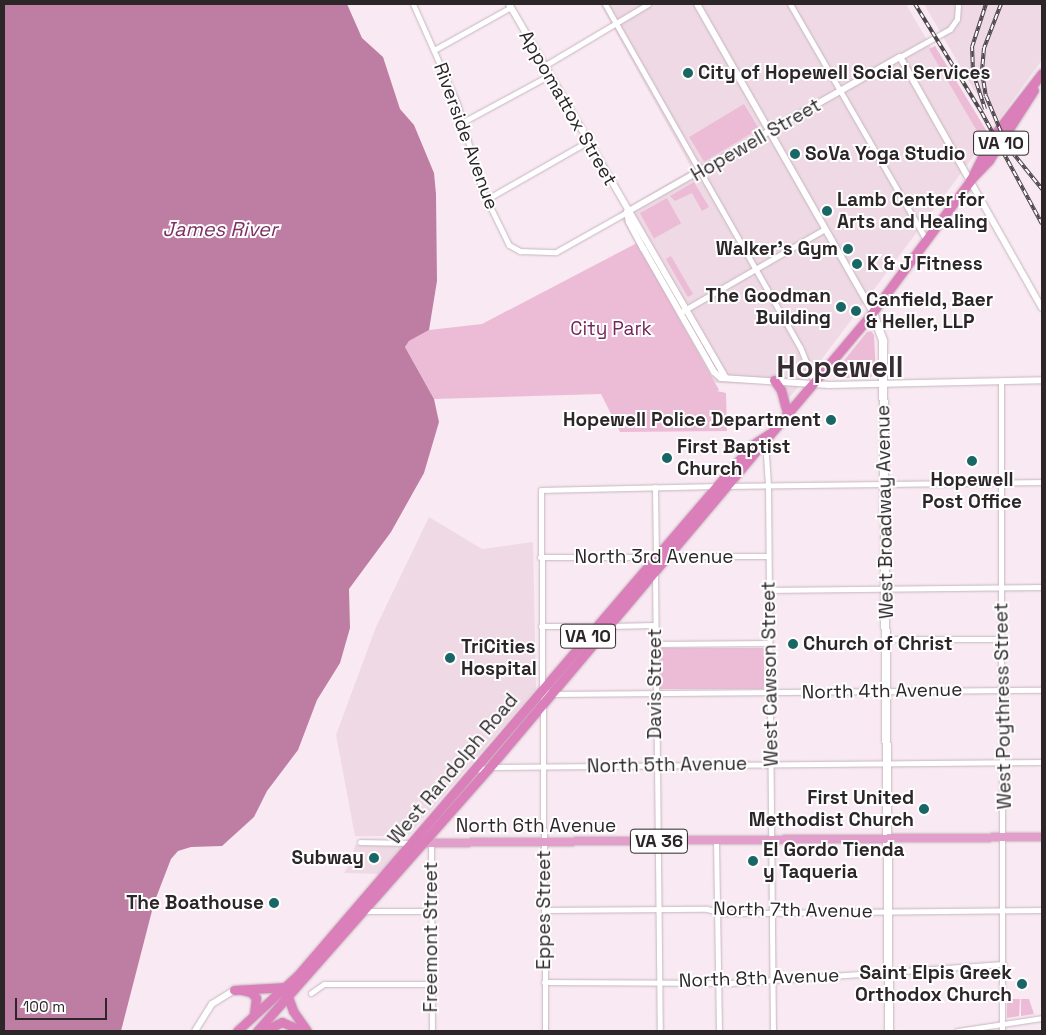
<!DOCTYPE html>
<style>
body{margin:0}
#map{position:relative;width:1046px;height:1035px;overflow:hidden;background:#f9e9f2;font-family:"Space Grotesk",sans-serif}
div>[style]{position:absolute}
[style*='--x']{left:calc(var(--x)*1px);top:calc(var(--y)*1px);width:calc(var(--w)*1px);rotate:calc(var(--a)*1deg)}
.built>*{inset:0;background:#eed9e4}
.green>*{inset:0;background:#ecbcd7;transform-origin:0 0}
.water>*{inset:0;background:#be7ea4}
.roads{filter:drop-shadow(0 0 1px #c5b6be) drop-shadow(0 0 1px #c5b6be)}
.minor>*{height:5px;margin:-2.5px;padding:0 2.5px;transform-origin:2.5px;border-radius:2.5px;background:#fff}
.tertiary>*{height:6px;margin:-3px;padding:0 3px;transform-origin:3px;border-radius:3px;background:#fff}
.secondary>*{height:8px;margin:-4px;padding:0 4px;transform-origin:4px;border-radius:4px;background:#fff}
.primary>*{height:8px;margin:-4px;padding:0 4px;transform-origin:4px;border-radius:4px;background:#e39fcb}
.trunk>*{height:9px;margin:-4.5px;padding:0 4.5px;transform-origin:4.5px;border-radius:4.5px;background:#da7fba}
.rail>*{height:4px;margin-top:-2px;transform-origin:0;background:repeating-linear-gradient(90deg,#fff 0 5.5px,#4d464a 0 11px);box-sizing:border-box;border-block:1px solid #4d464a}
.dots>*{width:14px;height:14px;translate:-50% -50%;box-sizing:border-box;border:2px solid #fff;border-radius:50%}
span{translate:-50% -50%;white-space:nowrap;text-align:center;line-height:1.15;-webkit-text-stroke:4px #fff;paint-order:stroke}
.shield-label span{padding:1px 4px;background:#fff;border:1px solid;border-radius:4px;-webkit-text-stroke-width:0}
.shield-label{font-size:18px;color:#2c2629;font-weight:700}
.poi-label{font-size:19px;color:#2c2629;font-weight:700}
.left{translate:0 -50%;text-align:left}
.right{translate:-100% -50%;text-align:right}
.street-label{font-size:19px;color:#2c2629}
.park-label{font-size:19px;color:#74275a}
.water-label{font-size:20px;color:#7d2f62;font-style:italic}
.town-label{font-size:29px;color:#382c33;font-weight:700}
.frame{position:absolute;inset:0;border:5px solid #2c2629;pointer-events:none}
.scale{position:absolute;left:15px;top:998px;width:92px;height:22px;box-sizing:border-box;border:2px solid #2c2629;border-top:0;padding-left:6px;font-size:15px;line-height:18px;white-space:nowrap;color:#2c2629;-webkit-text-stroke:4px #fff;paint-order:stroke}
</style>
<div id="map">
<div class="built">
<div style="clip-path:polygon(600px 4px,906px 4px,985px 141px,816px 367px,780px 408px,778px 390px,772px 384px,715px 383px,618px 213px,692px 169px)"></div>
<div style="clip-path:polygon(924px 4px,1042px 4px,1042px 60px,999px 119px,974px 90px)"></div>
<div style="clip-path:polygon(429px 517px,482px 549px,533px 542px,536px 689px,408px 836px,355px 836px,336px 735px,376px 627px)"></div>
<div style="clip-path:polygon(355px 845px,400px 846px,402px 847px,381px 874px,344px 873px,351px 862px)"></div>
</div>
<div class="green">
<div style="clip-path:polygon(935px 46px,989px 135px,984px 143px,929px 49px)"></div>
<div style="left:744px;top:104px;width:29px;height:64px;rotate:59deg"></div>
<div style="clip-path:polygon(694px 182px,709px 207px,702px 211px,692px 193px,675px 201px,670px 196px)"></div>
<div style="left:667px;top:198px;width:29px;height:31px;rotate:61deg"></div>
<div style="clip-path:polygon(637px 243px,719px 390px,717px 391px,726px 393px,727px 431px,620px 432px,601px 394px,434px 399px,405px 347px,409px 341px,429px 330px,482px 324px)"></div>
<div style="left:671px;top:256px;width:44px;height:6px;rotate:60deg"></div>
<div style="clip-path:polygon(867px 332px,871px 331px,874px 335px,876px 374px,869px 378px,835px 378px,833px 374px)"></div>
<div style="left:764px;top:648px;width:41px;height:106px;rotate:90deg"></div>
<div style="clip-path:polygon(1007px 999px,1020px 999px,1019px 1016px,1007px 1018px)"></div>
<div style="clip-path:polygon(1021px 999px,1029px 999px,1034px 1014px,1021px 1016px)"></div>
</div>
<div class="water">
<div style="clip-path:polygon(4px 4px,347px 4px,362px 38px,383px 57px,400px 109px,414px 125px,434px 173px,436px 194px,437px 281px,429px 330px,409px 341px,405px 347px,434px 399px,439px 422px,424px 473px,391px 532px,349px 589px,350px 628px,340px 663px,317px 700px,298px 750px,267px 791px,254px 817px,222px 846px,191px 847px,178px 851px,171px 859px,154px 903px,121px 1031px,4px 1031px)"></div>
</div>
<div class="roads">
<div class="minor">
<div style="--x:413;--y:4;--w:108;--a:66"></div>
<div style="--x:457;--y:103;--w:91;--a:74"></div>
<div style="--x:482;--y:190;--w:61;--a:63.9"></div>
<div style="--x:509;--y:245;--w:13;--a:29"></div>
<div style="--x:520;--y:251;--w:36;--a:2"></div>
<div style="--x:556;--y:252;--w:81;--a:-29.4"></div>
<div style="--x:605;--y:4;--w:395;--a:60.4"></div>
<div style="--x:800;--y:347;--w:37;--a:68"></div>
<div style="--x:790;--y:4;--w:272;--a:60"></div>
<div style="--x:434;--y:50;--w:88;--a:-29.2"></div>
<div style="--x:900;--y:57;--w:57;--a:-29.2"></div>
<div style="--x:950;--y:29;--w:12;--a:-55"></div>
<div style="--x:957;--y:19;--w:15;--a:-86"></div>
<div style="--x:544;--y:66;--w:121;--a:-30.8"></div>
<div style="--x:463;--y:122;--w:99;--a:-28.4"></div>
<div style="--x:487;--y:199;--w:115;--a:-29.7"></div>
<div style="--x:681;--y:312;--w:166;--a:-30"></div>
<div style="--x:1001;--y:381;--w:650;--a:89.91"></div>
<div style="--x:765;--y:440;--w:45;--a:86.2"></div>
<div style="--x:768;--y:485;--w:546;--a:89.48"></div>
<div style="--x:727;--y:486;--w:315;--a:-0.7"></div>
<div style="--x:655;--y:487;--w:69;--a:89.2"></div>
<div style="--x:668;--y:556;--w:100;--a:0"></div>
<div style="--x:540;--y:557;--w:117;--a:0"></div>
<div style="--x:655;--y:572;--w:459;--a:89.4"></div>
<div style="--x:769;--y:590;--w:273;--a:-0.6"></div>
<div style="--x:541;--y:626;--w:57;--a:0"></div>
<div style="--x:609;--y:626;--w:46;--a:-1.2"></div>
<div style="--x:887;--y:639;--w:115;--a:0"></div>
<div style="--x:655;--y:644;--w:114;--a:-0.5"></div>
<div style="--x:543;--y:689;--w:9;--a:32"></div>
<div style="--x:551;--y:694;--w:491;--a:-0.5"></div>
<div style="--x:475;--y:770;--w:20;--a:-9"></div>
<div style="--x:495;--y:767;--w:547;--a:-0.52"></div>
<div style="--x:716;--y:841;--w:190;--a:89.1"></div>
<div style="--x:360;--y:842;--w:52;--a:1.1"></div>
<div style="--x:431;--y:843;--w:188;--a:89.7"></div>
<div style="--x:544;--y:910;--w:163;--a:-0.4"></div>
<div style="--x:707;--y:909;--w:16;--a:15"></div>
<div style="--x:722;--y:913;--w:37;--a:0"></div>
<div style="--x:759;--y:913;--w:283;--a:-0.6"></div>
<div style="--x:363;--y:911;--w:68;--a:0"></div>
<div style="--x:544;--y:982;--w:187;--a:0.3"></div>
<div style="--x:731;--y:983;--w:273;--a:-4"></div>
<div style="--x:311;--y:993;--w:16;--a:-35"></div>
<div style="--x:324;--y:984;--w:107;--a:0"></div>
<div style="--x:545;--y:1031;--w:541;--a:-90.42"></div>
<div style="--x:541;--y:490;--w:175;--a:-1.3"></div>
<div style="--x:957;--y:1031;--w:86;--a:-8.7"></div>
</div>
<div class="tertiary">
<div style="--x:509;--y:4;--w:432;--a:59.9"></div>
<div style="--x:697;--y:4;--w:356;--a:60.3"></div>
<div style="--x:627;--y:212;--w:314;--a:-29.6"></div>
<div style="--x:900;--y:57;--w:288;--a:60.5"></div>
<div style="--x:627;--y:212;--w:10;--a:79"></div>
<div style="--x:629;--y:222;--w:30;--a:62"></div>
<div style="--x:643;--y:248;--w:143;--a:60.2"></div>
<div style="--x:714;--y:372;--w:9;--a:41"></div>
<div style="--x:721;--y:378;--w:108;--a:3.7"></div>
<div style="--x:829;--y:385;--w:213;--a:-1.3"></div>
<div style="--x:195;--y:1031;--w:32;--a:-58"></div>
<div style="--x:212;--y:1004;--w:26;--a:-32"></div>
</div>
<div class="secondary">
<div style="--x:873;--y:313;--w:30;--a:70"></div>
<div style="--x:883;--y:341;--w:690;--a:89.5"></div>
</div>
<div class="primary">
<div style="--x:419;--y:843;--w:623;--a:-0.55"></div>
</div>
<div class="trunk">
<div style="--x:970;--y:180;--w:28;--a:-46"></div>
<div style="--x:989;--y:160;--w:83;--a:-57.3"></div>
<div style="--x:774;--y:380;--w:12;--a:55"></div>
<div style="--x:781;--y:390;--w:24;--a:75"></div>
<div style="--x:234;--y:990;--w:53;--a:-3.2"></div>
<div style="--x:242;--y:990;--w:9;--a:13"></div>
<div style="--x:251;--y:992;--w:8;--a:50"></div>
<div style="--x:256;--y:998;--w:16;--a:97"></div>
<div style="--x:288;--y:997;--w:15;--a:70"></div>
<div style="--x:293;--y:1011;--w:24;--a:55"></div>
<div style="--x:237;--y:1031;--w:83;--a:-42.6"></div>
<div style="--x:298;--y:975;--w:698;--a:-49.42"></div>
<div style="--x:752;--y:445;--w:20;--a:-33"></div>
<div style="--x:257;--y:1031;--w:357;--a:-48.6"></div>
<div style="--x:493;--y:763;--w:583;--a:-49.87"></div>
<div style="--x:869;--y:317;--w:169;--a:-53.4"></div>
<div style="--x:970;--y:181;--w:47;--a:-63.4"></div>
<div style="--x:991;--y:139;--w:83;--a:-52.3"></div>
<div style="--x:264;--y:1031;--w:20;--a:-27"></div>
<div style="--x:282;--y:1022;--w:22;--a:24"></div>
</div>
</div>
<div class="rail">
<div style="--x:915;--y:4;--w:128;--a:58.4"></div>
<div style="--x:982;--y:113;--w:126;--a:61.6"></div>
<div style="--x:1001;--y:4;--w:47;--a:111.1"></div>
<div style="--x:984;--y:48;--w:24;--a:95"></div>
<div style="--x:982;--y:72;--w:24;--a:81"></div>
<div style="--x:986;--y:96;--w:41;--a:67.2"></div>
<div style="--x:985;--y:109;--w:38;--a:-108"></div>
<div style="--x:973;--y:73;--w:26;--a:-92"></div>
<div style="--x:972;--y:47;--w:45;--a:-72"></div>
<div style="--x:1012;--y:152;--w:48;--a:51"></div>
</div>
<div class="dots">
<div style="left:688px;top:73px;background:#186665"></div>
<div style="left:795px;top:154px;background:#186665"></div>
<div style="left:827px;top:211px;background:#186665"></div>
<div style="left:848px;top:249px;background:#186665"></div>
<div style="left:857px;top:264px;background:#186665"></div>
<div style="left:841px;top:307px;background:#186665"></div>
<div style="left:856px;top:311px;background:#186665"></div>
<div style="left:831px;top:420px;background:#186665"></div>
<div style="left:667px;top:458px;background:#186665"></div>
<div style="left:972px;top:461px;background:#186665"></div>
<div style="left:793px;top:644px;background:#186665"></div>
<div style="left:450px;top:658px;background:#186665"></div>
<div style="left:924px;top:809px;background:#186665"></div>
<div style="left:374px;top:858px;background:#186665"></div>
<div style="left:753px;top:861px;background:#186665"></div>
<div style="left:274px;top:903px;background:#186665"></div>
<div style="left:1022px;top:984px;background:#186665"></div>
</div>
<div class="shield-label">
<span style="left:1001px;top:143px">VA 10</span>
<span style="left:588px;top:636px">VA 10</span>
<span style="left:659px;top:841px">VA 36</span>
</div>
<div class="poi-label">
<span class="left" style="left:698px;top:73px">City of Hopewell Social Services</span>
<span class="left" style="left:805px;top:154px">SoVa Yoga Studio</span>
<span class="left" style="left:837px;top:211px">Lamb Center for<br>Arts and Healing</span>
<span class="right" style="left:838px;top:249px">Walker's Gym</span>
<span class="left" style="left:867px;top:264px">K &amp; J Fitness</span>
<span class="right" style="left:831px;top:307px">The Goodman<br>Building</span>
<span class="left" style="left:866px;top:311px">Canfield, Baer<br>&amp; Heller, LLP</span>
<span class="right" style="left:821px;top:420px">Hopewell Police Department</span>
<span class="left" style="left:677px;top:458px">First Baptist<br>Church</span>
<span style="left:972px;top:491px">Hopewell<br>Post Office</span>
<span class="left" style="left:803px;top:644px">Church of Christ</span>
<span class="left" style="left:461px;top:658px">TriCities<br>Hospital</span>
<span class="right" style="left:914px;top:809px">First United<br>Methodist Church</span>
<span class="left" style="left:763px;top:861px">El Gordo Tienda<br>y Taqueria</span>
<span class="right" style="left:364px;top:858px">Subway</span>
<span class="right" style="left:264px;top:903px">The Boathouse</span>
<span class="right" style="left:1012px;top:984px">Saint Elpis Greek<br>Orthodox Church</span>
</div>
<div class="street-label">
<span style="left:568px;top:108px;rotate:60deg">Appomattox Street</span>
<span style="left:466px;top:136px;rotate:70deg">Riverside Avenue</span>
<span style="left:756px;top:140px;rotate:-30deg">Hopewell Street</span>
<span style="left:885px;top:512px;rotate:-91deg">West Broadway Avenue</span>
<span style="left:654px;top:557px">North 3rd Avenue</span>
<span style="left:770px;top:674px;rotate:-91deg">West Cawson Street</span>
<span style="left:655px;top:684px;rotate:-90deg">Davis Street</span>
<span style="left:882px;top:691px;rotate:-1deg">North 4th Avenue</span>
<span style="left:1003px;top:706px;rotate:-91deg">West Poythress Street</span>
<span style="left:667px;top:765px;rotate:-1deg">North 5th Avenue</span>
<span style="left:453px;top:769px;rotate:-50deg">West Randolph Road</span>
<span style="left:536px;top:826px">North 6th Avenue</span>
<span style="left:544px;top:910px;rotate:-90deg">Eppes Street</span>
<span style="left:793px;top:910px;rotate:1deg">North 7th Avenue</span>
<span style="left:431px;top:937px;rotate:-90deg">Freemont Street</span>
<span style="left:759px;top:978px;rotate:-2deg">North 8th Avenue</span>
</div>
<div class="park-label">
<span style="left:611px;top:329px">City Park</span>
</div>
<div class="water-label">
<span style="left:220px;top:229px">James River</span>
</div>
<div class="town-label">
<span style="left:840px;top:367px">Hopewell</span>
</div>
<div class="frame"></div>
<div class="scale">100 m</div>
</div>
